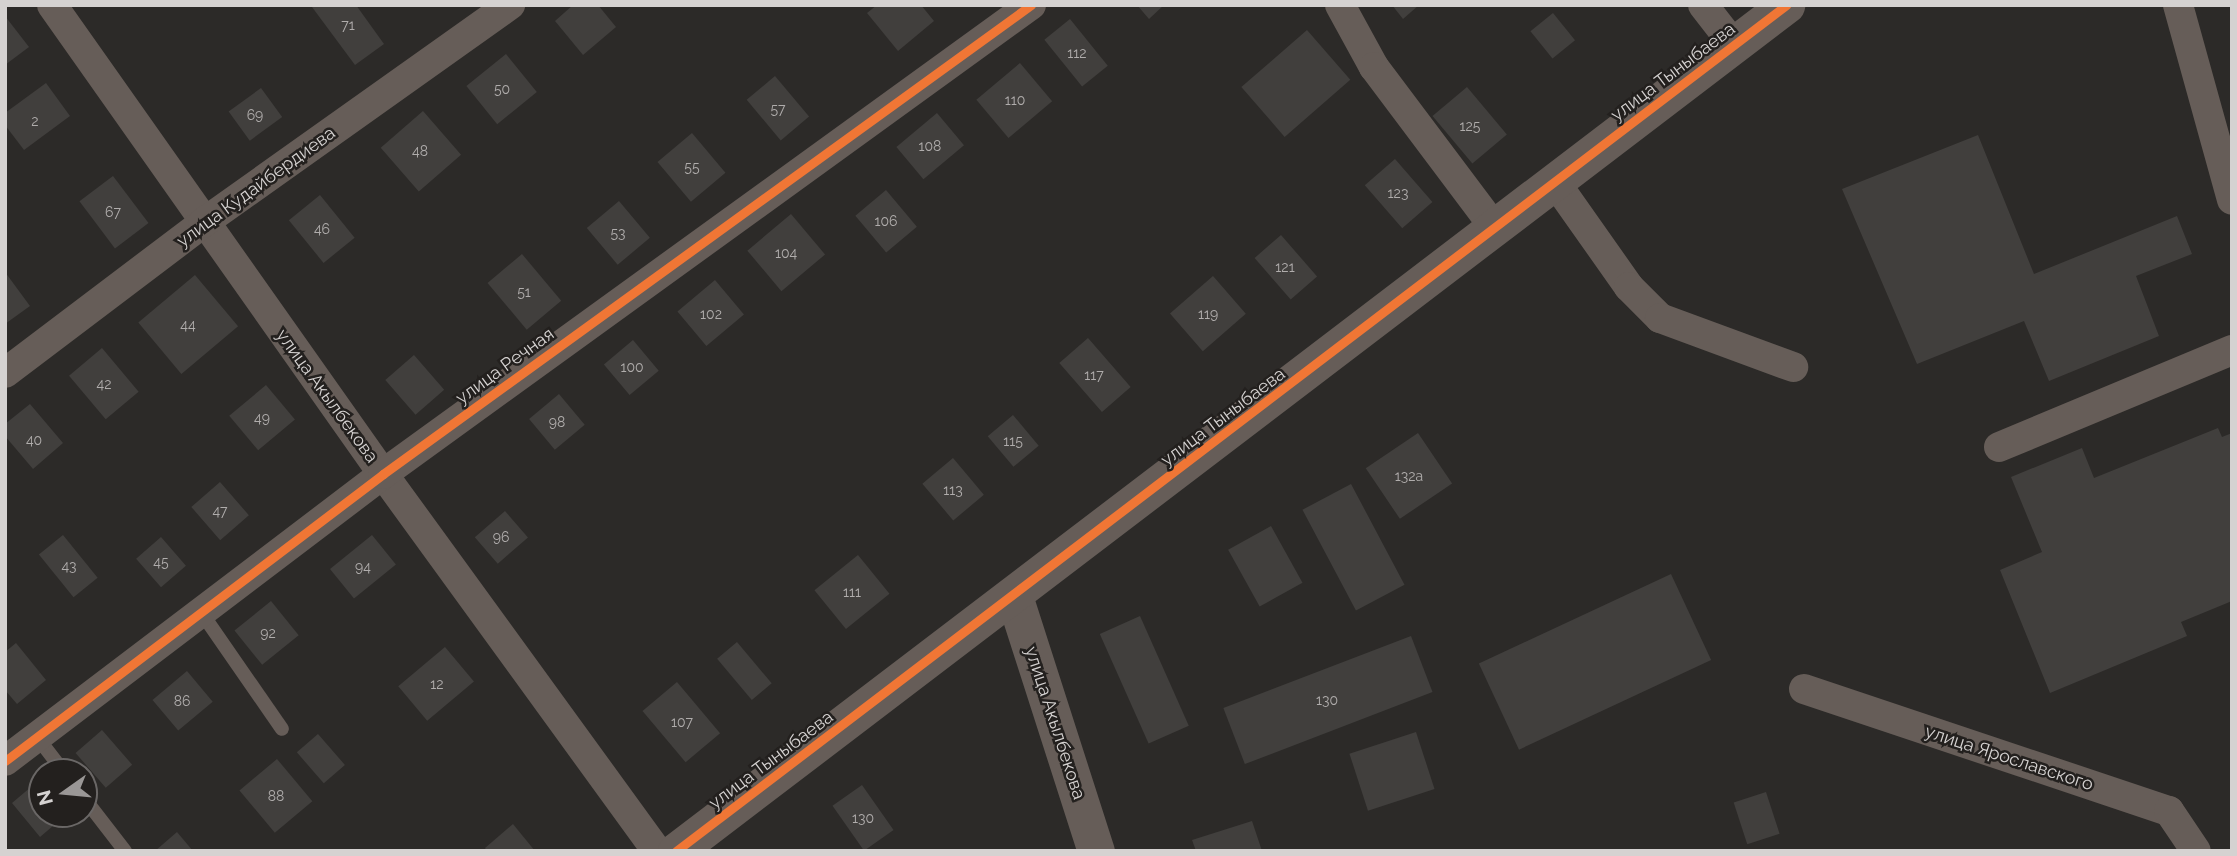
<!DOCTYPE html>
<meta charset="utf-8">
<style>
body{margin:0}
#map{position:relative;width:2237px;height:856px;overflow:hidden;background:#2c2a28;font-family:Raleway,sans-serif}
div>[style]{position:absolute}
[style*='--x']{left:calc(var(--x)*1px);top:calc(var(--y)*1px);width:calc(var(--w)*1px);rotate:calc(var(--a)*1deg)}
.building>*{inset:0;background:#413f3d;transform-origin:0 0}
.service>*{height:14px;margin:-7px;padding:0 7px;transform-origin:7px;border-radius:7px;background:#665d58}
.minor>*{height:30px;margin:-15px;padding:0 15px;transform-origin:15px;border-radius:15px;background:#665d58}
.tertiary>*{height:37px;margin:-18.5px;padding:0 18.5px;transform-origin:18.5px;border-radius:18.5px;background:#665d58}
.cycleway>*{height:9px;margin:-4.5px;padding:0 4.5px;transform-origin:4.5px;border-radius:4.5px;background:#f07635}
span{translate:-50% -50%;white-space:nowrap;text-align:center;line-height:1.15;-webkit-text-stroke:5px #23201e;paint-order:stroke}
.number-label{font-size:14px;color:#b0adac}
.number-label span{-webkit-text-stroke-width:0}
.street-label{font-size:18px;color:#d5d2d1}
.frame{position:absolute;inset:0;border:7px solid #d5d2d1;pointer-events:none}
.north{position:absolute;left:28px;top:758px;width:70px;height:70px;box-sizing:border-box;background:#23201e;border:2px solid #6a6766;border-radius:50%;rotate:255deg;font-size:19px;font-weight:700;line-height:28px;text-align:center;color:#d5d2d1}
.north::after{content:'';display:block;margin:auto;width:24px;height:32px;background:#9a9796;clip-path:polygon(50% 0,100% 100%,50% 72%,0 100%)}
</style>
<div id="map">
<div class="building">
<div style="clip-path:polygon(356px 5px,384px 44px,355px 65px,312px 7px)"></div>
<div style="clip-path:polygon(573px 5px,598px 5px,616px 27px,583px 55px,555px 21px)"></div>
<div style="clip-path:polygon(877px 5px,921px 5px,934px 21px,898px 51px,867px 13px)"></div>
<div style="clip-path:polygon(1137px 5px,1164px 5px,1149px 19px)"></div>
<div style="clip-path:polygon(1392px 5px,1419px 5px,1403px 19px)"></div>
<div style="left:1553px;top:13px;width:35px;height:29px;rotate:51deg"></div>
<div style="clip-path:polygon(5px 16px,29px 47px,5px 65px)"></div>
<div style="left:1070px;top:19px;width:60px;height:33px;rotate:51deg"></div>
<div style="left:1307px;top:30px;width:66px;height:87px;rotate:49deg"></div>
<div style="left:506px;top:54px;width:49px;height:51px;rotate:51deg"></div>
<div style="left:1020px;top:63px;width:50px;height:57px;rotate:50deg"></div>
<div style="left:775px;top:76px;width:53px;height:37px;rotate:50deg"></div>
<div style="clip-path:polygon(46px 83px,70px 116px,24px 150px,5px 125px,5px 113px)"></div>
<div style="left:1467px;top:87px;width:62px;height:45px;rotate:50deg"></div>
<div style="left:261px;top:88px;width:36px;height:40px;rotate:54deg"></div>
<div style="left:423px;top:111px;width:58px;height:56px;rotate:49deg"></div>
<div style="left:937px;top:113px;width:42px;height:53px;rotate:50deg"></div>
<div style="left:692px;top:133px;width:52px;height:45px;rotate:50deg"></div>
<div style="clip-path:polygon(1978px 135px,2034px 274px,2177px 216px,2192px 254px,2136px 276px,2159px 336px,2049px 381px,2024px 321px,1917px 364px,1842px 189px)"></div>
<div style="left:1395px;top:159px;width:57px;height:40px;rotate:49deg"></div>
<div style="left:113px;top:176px;width:59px;height:42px;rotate:53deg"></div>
<div style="left:886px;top:190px;width:48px;height:40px;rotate:50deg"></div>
<div style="left:320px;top:195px;width:55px;height:40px;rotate:51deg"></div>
<div style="left:619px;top:201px;width:48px;height:42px;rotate:50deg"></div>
<div style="left:791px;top:214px;width:53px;height:57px;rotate:50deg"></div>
<div style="left:1281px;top:235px;width:55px;height:35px;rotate:49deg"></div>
<div style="left:522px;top:254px;width:61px;height:45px;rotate:50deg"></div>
<div style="clip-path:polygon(5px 272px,30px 306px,5px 324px)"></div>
<div style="left:195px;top:275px;width:67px;height:74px;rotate:50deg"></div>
<div style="left:1213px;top:276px;width:50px;height:57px;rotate:49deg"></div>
<div style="left:715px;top:280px;width:45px;height:49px;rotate:50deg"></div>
<div style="left:1088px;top:338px;width:65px;height:38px;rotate:49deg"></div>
<div style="left:633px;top:340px;width:40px;height:38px;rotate:50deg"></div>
<div style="left:102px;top:348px;width:57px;height:43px;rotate:50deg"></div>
<div style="left:414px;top:355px;width:46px;height:38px;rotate:49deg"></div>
<div style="left:266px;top:385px;width:45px;height:48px;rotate:50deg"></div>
<div style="left:559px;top:394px;width:40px;height:39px;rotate:50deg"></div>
<div style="clip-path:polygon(30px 404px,63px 443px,33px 469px,5px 436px,5px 424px)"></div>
<div style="left:1013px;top:415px;width:40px;height:33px;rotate:50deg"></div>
<div style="clip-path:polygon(2218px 428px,2222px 437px,2232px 433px,2232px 601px,2181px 622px,2187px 636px,2050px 693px,2000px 570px,2042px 552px,2011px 477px,2082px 448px,2094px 478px)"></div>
<div style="left:1418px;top:433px;width:61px;height:63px;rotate:56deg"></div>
<div style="left:953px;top:458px;width:48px;height:40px;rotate:50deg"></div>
<div style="left:220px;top:482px;width:44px;height:38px;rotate:49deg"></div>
<div style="left:1351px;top:484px;width:114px;height:55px;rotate:62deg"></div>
<div style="left:505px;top:511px;width:35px;height:40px;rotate:49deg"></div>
<div style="left:1271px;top:526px;width:65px;height:49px;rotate:61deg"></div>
<div style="left:63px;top:535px;width:55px;height:31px;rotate:51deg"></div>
<div style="left:372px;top:535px;width:38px;height:54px;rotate:51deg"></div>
<div style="left:161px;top:537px;width:38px;height:33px;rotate:49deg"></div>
<div style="left:858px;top:555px;width:50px;height:56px;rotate:51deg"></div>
<div style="left:1671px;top:574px;width:95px;height:212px;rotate:65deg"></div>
<div style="left:271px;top:601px;width:44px;height:47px;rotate:51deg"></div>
<div style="left:1140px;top:616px;width:120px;height:44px;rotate:66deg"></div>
<div style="left:1411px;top:636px;width:60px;height:201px;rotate:69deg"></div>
<div style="left:737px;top:642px;width:54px;height:26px;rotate:50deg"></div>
<div style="clip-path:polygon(16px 643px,46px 680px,17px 704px,5px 690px,5px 652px)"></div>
<div style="left:445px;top:647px;width:45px;height:61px;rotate:50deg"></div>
<div style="left:187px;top:671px;width:40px;height:45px;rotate:50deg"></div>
<div style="left:677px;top:682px;width:67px;height:45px;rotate:50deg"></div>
<div style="left:102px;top:730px;width:46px;height:35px;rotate:49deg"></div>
<div style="left:1416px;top:732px;width:60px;height:70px;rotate:72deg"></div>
<div style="left:318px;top:734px;width:41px;height:28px;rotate:49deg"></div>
<div style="left:277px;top:759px;width:55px;height:49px;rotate:50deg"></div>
<div style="clip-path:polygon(38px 781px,42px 814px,67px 814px,40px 837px,12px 803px)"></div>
<div style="left:862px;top:785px;width:55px;height:36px;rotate:55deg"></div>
<div style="left:1766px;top:792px;width:44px;height:34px;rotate:72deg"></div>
<div style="clip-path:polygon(1252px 821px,1262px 851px,1196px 851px,1192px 840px)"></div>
<div style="clip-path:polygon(513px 824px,535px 851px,487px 851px,485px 848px)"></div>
<div style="clip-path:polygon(177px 832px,193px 851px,155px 851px)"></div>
</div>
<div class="service">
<div style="--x:201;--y:612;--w:142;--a:55.3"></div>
<div style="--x:37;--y:737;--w:44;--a:52.4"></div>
<div style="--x:84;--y:798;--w:67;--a:52.3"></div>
</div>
<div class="minor">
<div style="--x:52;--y:5;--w:574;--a:54.79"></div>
<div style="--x:383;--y:474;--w:466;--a:54"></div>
<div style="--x:1340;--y:5;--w:71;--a:61.3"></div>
<div style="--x:1374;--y:67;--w:201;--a:53.1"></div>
<div style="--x:1703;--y:5;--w:51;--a:52.2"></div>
<div style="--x:2178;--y:5;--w:202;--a:74.5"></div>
<div style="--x:1555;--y:182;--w:128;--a:54.8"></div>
<div style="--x:1629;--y:287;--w:44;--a:45"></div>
<div style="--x:1660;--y:318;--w:142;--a:20.2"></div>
<div style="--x:5;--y:373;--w:248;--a:-37.1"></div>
<div style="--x:203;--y:223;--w:377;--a:-35.4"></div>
<div style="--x:1999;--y:447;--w:252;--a:-22.6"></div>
<div style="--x:1804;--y:689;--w:385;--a:18.5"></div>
<div style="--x:2169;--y:811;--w:48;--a:56"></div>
<div style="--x:5;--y:761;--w:475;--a:-37.2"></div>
<div style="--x:383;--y:474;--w:800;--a:-35.9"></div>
</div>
<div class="tertiary">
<div style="--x:1014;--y:596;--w:268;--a:72.2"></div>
<div style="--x:676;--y:851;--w:1396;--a:-37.31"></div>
</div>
<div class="cycleway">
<div style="--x:5;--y:761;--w:475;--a:-37.2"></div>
<div style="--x:383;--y:474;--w:800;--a:-35.9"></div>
<div style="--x:676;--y:851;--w:1396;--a:-37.31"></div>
</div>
<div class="number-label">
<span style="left:348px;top:25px">71</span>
<span style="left:1077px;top:53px">112</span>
<span style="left:502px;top:89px">50</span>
<span style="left:1015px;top:100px">110</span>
<span style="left:778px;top:109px">57</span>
<span style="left:255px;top:115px">69</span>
<span style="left:35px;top:121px">2</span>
<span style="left:1470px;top:126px">125</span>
<span style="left:930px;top:146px">108</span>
<span style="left:420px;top:151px">48</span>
<span style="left:692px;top:167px">55</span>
<span style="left:1398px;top:193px">123</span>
<span style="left:113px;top:212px">67</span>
<span style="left:886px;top:221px">106</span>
<span style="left:322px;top:229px">46</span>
<span style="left:618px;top:233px">53</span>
<span style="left:786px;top:253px">104</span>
<span style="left:1285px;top:267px">121</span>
<span style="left:524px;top:292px">51</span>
<span style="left:711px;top:314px">102</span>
<span style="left:1208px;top:314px">119</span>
<span style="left:188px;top:325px">44</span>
<span style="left:632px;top:367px">100</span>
<span style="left:1094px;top:375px">117</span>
<span style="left:104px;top:384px">42</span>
<span style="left:262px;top:418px">49</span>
<span style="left:557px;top:422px">98</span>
<span style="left:34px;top:440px">40</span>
<span style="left:1013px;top:441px">115</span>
<span style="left:1409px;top:476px">132а</span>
<span style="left:953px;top:490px">113</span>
<span style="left:220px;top:511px">47</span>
<span style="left:501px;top:537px">96</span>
<span style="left:161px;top:562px">45</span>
<span style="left:69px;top:566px">43</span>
<span style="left:363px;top:567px">94</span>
<span style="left:852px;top:592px">111</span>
<span style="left:268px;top:633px">92</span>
<span style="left:437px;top:684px">12</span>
<span style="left:1327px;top:700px">130</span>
<span style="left:182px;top:701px">86</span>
<span style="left:682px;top:722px">107</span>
<span style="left:276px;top:796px">88</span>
<span style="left:863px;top:818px">130</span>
</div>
<div class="street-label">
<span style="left:1673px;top:72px;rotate:-37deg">улица Тыныбаева</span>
<span style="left:256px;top:187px;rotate:-36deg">улица Кудайбердиева</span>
<span style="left:505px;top:366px;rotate:-36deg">улица Речная</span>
<span style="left:327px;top:396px;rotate:54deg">улица Акылбекова</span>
<span style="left:1223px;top:417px;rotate:-37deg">улица Тыныбаева</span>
<span style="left:1055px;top:723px;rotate:72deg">улица Акылбекова</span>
<span style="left:2009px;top:758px;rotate:18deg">улица Ярославского</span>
<span style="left:771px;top:760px;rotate:-37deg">улица Тыныбаева</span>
</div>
<div class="frame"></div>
<div class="north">N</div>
</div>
